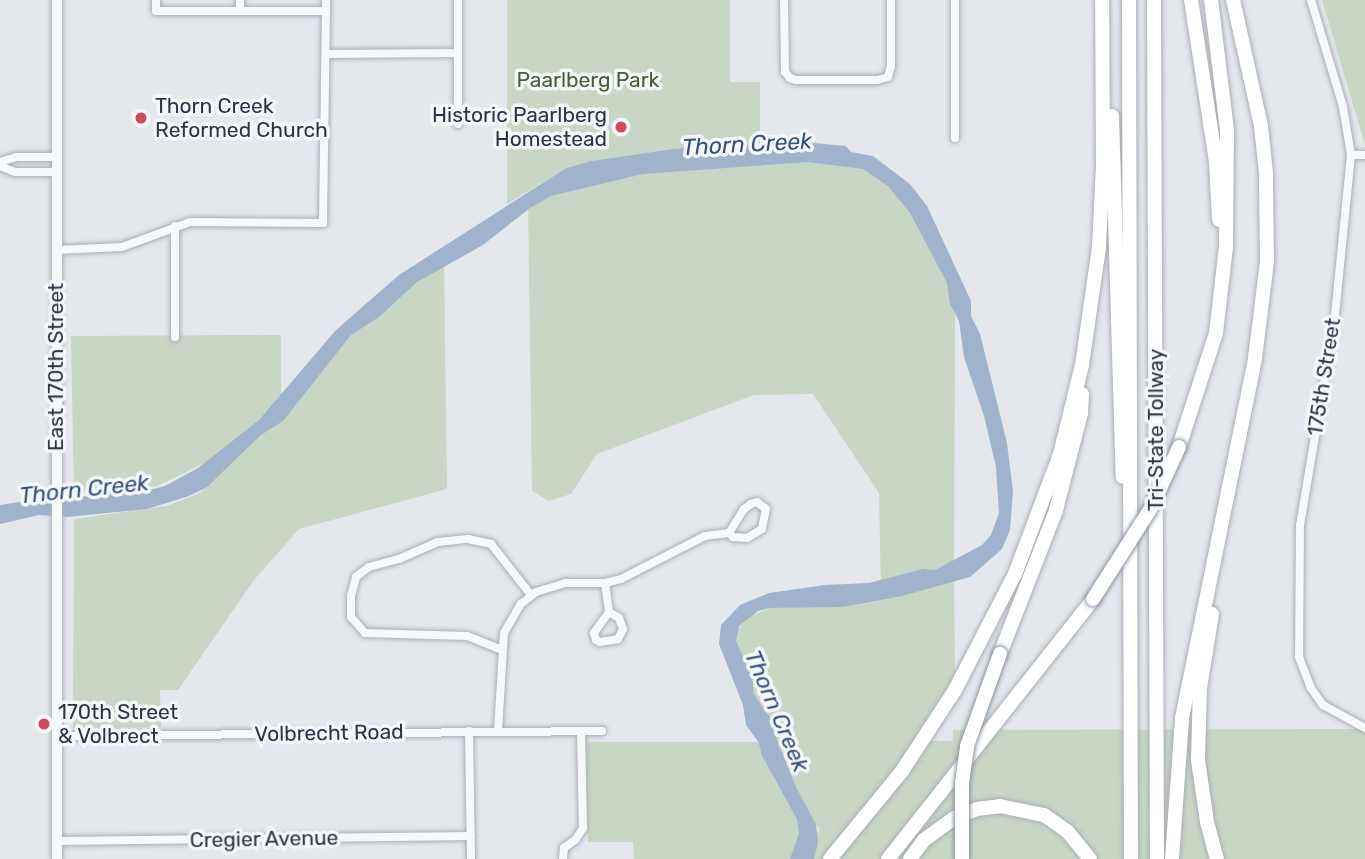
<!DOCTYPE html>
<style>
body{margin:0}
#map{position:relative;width:1365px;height:859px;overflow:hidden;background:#e4e7ec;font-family:Rubik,sans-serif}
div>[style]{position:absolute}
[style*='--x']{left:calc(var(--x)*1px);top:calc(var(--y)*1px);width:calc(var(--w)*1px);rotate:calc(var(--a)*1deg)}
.green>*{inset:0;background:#c9d6c5}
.water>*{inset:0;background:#9fb4cc}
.roads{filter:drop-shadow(0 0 2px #a9aeb7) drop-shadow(0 0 2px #a9aeb7)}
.minor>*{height:8px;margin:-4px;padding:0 4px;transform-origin:4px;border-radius:4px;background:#f7f8fa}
.tertiary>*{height:10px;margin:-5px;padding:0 5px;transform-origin:5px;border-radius:5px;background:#f7f8fa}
.motorway>*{height:14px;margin:-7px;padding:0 7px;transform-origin:7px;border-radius:7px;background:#fff}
.bridges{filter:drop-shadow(0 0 2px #8b94a3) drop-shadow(0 0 2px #8b94a3)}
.motorway-bridge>*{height:14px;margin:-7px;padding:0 7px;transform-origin:7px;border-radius:7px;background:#fff}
.dots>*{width:19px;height:19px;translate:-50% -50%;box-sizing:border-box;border:4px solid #f4f6f9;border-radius:50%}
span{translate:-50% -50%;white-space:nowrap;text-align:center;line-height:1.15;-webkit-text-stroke:7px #f4f6f9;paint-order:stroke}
.park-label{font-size:21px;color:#3f6138}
.poi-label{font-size:21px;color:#2b3445}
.left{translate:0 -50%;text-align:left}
.right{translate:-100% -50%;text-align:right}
.street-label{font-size:21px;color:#2b3445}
.water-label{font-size:23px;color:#34527a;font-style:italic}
</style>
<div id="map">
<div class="green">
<div style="clip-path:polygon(507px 0,730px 0,730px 82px,760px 82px,760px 144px,673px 149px,591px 161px,566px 168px,507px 204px)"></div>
<div style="clip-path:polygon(1322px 0,1365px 0,1365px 145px)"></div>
<div style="clip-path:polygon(814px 156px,868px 171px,896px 190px,931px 245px,955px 302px,954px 570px,881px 590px,879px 493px,813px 394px,754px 395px,597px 454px,571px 494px,549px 501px,532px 491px,528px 197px,554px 181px)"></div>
<div style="clip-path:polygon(444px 259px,447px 489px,299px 529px,254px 580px,178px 690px,160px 690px,161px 727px,73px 728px,74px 519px,167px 506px,200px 493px,273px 420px,320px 364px,405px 283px)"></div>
<div style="clip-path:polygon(281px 335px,281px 400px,219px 456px,157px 486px,74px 493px,71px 336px)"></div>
<div style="clip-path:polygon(954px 578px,955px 675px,913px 741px,953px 741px,953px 730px,1365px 729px,1365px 859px,634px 859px,633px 842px,588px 842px,586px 742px,770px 742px,803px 832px,797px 850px,820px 830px,795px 796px,735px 652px,736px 632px,747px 618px,769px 608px,800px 607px)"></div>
</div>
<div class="water">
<div style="clip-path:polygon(814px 143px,846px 146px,851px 152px,873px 156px,910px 184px,927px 206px,971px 301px,971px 316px,980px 334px,1007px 443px,1013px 491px,1010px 530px,1002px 549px,970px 577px,902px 596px,843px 607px,769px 608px,758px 611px,739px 626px,736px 641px,753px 679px,753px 693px,774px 723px,775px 735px,796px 787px,816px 824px,818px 843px,814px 859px,790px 859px,799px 833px,797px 819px,762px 756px,759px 743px,746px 725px,743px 705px,719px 644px,721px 625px,740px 605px,769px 593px,825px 585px,869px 583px,923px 569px,935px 570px,982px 545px,991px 535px,999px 513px,996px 467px,984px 416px,964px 357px,959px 321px,950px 304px,947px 283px,910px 213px,888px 186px,863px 169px,808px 162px,643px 174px,551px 196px,530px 208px,483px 245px,417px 282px,379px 317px,351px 335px,283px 421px,261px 435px,207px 487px,189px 496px,147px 509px,67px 517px,39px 515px,0 524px,0 505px,32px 500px,43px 490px,90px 497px,110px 492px,139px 493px,165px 486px,198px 468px,259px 420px,336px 330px,399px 275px,566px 168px,591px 161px,673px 149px,731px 144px,798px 147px)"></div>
</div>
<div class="roads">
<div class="minor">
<div style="--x:156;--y:0;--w:11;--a:90"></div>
<div style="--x:156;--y:11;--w:170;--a:0"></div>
<div style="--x:458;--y:0;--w:124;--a:90"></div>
<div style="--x:784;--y:0;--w:72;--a:89.2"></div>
<div style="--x:785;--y:72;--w:8;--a:50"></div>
<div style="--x:790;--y:78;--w:6;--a:18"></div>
<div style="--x:796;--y:80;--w:81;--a:0"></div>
<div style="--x:877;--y:80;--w:11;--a:-15"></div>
<div style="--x:888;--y:77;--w:11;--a:-75"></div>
<div style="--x:891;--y:66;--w:66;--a:-90"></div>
<div style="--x:955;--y:0;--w:138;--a:90"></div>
<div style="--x:1311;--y:0;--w:112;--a:73.3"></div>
<div style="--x:1343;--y:107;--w:49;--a:80.5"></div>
<div style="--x:1351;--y:155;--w:170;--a:95.7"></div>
<div style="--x:1334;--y:324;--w:204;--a:99.6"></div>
<div style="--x:1300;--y:525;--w:132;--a:90.4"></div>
<div style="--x:1299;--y:657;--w:33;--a:69"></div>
<div style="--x:1311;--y:688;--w:21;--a:55"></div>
<div style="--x:1323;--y:705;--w:48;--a:28.7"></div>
<div style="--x:240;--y:11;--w:11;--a:-90"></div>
<div style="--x:326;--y:54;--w:132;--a:-0.4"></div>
<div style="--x:1351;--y:155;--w:14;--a:0"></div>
<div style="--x:0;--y:162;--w:17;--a:-17"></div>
<div style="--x:16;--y:157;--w:40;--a:0"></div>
<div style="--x:0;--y:166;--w:16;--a:22"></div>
<div style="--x:15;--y:172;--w:41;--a:0"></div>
<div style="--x:175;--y:226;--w:111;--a:90"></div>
<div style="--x:56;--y:250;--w:66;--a:-2.6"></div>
<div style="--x:122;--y:247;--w:72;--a:-20.2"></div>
<div style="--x:190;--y:222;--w:133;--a:0.4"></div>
<div style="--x:323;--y:223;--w:223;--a:-89.2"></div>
<div style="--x:605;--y:583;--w:29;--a:82"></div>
<div style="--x:609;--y:612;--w:26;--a:126"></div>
<div style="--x:594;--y:633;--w:7;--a:74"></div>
<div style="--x:596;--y:640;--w:4;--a:27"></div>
<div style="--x:600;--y:642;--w:18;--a:-9"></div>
<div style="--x:618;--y:639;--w:11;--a:-63"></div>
<div style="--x:623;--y:629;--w:12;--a:-110"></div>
<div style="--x:619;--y:618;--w:12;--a:-149"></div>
<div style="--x:502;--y:650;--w:38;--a:-158"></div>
<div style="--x:467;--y:636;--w:102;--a:-178.3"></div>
<div style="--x:365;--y:633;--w:21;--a:-131"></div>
<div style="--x:351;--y:617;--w:21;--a:-90"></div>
<div style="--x:351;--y:596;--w:20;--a:-75"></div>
<div style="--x:356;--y:577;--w:16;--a:-38"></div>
<div style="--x:369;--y:567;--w:31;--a:-15"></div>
<div style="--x:399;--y:559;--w:43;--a:-23.6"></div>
<div style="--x:438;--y:542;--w:30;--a:-6"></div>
<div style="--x:468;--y:539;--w:24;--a:12"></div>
<div style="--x:491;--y:544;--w:65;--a:51.9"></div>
<div style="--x:469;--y:731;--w:128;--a:89.1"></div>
<div style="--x:498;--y:731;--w:98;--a:-86.5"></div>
<div style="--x:504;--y:633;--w:34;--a:-60"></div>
<div style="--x:521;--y:604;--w:19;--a:-39"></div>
<div style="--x:536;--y:592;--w:30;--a:-17"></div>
<div style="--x:565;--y:583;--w:40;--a:0"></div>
<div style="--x:605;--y:583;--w:16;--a:-14"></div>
<div style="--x:621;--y:579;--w:94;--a:-27.1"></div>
<div style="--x:705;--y:536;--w:24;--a:-7"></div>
<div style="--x:729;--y:533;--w:6;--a:45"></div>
<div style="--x:733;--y:537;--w:14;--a:4"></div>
<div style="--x:747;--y:538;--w:17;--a:-31"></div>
<div style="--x:762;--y:529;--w:20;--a:-79"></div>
<div style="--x:766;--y:509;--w:11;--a:-142"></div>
<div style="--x:757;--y:502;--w:6;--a:162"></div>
<div style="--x:751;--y:504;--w:9;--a:144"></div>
<div style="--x:744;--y:509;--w:28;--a:122"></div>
<div style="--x:56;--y:736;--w:546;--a:-0.52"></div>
<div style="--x:57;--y:841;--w:414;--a:-0.7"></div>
<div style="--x:563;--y:859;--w:11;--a:-85"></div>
<div style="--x:564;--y:848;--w:14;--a:-36"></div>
<div style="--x:575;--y:840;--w:14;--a:-56"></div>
<div style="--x:583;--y:828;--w:97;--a:-91.2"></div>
</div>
<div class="tertiary">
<div style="--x:57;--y:0;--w:859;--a:90"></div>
</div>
<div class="motorway">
<div style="--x:1129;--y:0;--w:859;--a:89.87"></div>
<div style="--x:1154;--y:0;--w:859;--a:89.8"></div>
<div style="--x:1191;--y:0;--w:164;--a:81.2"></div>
<div style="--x:1216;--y:162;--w:58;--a:87"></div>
<div style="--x:1112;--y:116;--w:361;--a:88.3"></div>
<div style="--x:1179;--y:447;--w:120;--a:-72"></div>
<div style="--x:1216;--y:333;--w:87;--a:-83.4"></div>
<div style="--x:1226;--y:247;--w:117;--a:-89.5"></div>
<div style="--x:1227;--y:130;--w:131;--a:-97"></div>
<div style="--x:1212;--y:614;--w:75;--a:99.2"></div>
<div style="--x:1200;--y:688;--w:72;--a:91.6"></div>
<div style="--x:1198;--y:760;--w:63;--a:81.7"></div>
<div style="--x:1207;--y:822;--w:38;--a:75"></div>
<div style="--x:1000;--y:654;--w:155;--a:-68.7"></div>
<div style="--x:1056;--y:510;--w:100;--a:-75.5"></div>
<div style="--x:1081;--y:413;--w:19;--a:-87"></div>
<div style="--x:830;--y:859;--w:114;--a:-50.7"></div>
<div style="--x:902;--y:771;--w:97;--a:-56.8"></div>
<div style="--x:955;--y:690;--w:131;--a:-62.7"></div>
<div style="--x:1015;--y:574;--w:128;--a:-69.4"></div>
<div style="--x:1060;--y:454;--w:92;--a:-76.1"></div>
<div style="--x:1082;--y:365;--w:119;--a:-81.8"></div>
<div style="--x:1099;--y:247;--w:82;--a:-87.2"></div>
<div style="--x:1103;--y:165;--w:165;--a:-90.3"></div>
<div style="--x:888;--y:859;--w:331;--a:-51.7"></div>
<div style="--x:910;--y:859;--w:24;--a:-54"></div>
<div style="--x:924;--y:840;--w:37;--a:-36"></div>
<div style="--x:954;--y:818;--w:25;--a:-21"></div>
<div style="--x:977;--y:809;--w:23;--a:-7"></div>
<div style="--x:1000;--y:806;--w:45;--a:11.6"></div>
<div style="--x:1044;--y:815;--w:29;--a:35"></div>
<div style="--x:1068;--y:832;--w:35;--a:51"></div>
<div style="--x:1172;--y:859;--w:141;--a:-85.9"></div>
<div style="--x:1182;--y:718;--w:367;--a:-78.5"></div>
<div style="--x:1255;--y:358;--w:98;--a:-82.9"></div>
<div style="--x:1267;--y:261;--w:88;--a:-90.7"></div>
<div style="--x:1266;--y:173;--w:47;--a:-96.1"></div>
<div style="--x:1261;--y:126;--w:129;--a:-102.5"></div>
</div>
</div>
<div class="bridges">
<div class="motorway-bridge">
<div style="--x:1093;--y:599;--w:108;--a:-57.5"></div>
<div style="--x:1151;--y:508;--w:67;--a:-65.3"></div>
<div style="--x:962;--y:859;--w:76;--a:-90"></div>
<div style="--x:962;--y:783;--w:37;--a:-82"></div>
<div style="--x:967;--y:746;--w:98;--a:-70.3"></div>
</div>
</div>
<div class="dots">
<div style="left:141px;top:118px;background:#d1495b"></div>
<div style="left:621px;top:127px;background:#d1495b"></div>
<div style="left:44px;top:724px;background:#d1495b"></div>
</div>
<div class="park-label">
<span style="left:588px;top:80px">Paarlberg Park</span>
</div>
<div class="poi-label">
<span class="left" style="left:155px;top:118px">Thorn Creek<br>Reformed Church</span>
<span class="right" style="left:607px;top:127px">Historic Paarlberg<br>Homestead</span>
<span class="left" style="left:58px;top:724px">170th Street<br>&amp; Volbrect</span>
</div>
<div class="street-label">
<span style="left:56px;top:367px;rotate:-90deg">East 170th Street</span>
<span style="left:1324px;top:377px;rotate:-81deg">175th Street</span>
<span style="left:1156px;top:430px;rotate:-90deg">Tri-State Tollway</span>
<span style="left:329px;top:733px;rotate:-1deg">Volbrecht Road</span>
<span style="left:264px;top:839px;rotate:-1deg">Cregier Avenue</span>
</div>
<div class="water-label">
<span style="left:747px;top:144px;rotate:-3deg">Thorn Creek</span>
<span style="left:84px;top:489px;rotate:-6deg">Thorn Creek</span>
<span style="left:777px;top:711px;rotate:67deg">Thorn Creek</span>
</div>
</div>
